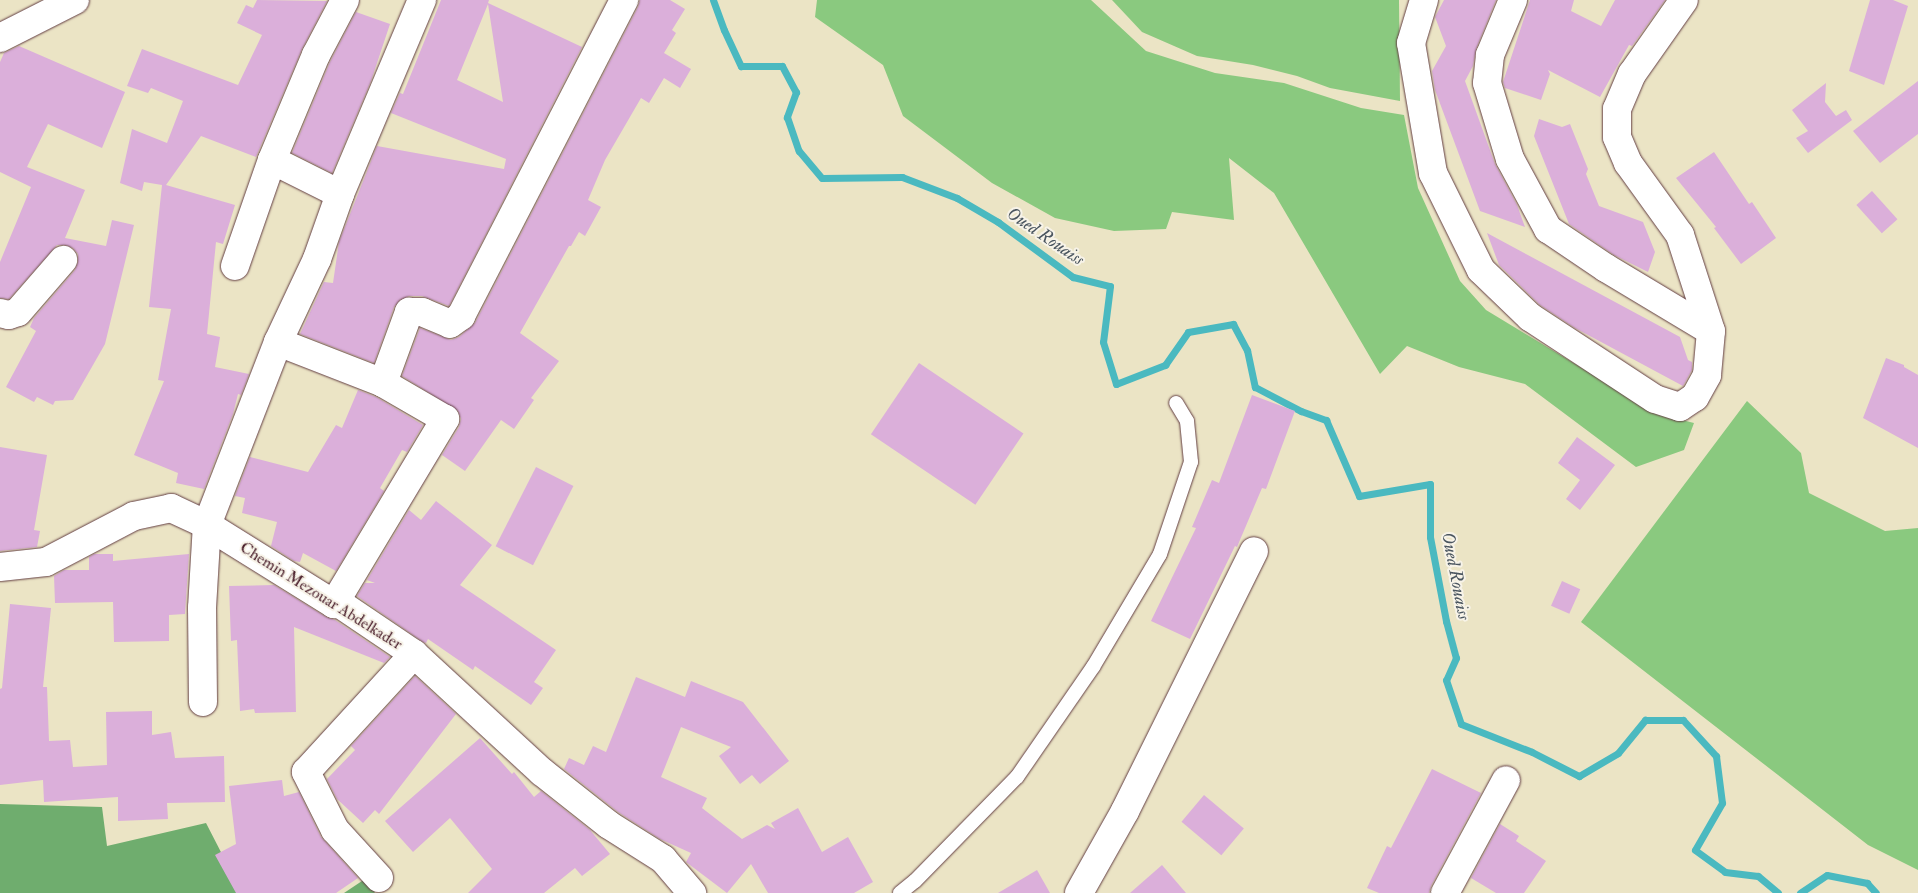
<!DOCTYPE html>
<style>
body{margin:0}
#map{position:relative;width:1918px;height:893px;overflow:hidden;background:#ebe4c5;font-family:"IM FELL Double Pica",serif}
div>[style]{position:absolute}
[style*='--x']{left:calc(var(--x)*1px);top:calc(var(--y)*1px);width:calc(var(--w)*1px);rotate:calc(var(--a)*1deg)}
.green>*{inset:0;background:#8ac97f}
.forest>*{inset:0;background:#6fad6e}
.stream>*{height:7px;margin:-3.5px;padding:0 3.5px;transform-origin:3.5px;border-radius:3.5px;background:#4ab9c0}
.building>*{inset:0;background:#dbafda;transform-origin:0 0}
.roads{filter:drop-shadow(0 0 1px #623d42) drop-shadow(0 0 1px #623d42)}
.service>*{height:14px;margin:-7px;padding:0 7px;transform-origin:7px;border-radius:7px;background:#fff}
.minor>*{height:28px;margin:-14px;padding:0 14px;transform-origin:14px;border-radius:14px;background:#fff}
.tertiary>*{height:28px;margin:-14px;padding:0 14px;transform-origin:14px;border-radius:14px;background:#fff}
span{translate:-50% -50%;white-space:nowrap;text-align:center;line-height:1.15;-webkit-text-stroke:4px #f7f3e8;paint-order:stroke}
.street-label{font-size:16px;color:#4a1f2b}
.water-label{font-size:18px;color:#4a555f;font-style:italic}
</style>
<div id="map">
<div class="green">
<div style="clip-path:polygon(817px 0,1091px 0,1146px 51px,1215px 73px,1284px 83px,1361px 108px,1404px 115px,1418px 188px,1460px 281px,1486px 310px,1658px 414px,1694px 423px,1684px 450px,1636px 467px,1525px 384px,1459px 367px,1407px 346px,1380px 374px,1274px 193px,1229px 158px,1234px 220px,1172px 212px,1166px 229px,1114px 231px,1055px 218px,992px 183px,903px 116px,883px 65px,815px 17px)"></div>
<div style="clip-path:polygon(1112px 0,1399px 0,1400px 101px,1330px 88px,1297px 76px,1253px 65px,1197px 56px,1142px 32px)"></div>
<div style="clip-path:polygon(1747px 401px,1801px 453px,1809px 493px,1885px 531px,1918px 528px,1918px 870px,1868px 845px,1581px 622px)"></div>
</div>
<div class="forest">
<div style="clip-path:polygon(0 804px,102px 807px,107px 846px,206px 823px,242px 893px,0 893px)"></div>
<div style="clip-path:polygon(365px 879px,375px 893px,344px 893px)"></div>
</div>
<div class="stream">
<div style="--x:713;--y:0;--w:32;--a:70"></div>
<div style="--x:724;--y:30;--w:40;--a:65"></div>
<div style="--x:741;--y:66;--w:41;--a:0"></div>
<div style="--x:782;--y:66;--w:30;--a:62"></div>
<div style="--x:796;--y:92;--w:27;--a:110"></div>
<div style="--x:787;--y:117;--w:36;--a:71"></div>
<div style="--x:799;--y:151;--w:35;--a:50"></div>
<div style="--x:822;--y:178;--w:80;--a:-0.7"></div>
<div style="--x:902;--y:177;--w:59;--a:20.9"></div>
<div style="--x:957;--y:198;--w:48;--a:30.3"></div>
<div style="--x:998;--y:222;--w:93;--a:36.3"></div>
<div style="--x:1073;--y:277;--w:38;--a:14"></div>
<div style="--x:1110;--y:286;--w:56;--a:97.1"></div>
<div style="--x:1103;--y:342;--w:44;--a:72.8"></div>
<div style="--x:1116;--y:384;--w:53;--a:-21.2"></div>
<div style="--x:1165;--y:365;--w:40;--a:-55.1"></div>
<div style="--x:1188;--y:332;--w:46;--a:-10.1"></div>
<div style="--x:1233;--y:324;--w:30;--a:62"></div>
<div style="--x:1247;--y:350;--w:38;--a:78"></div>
<div style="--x:1255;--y:387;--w:52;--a:27.6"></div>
<div style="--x:1301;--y:411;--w:27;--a:20"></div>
<div style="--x:1326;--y:420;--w:83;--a:66.5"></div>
<div style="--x:1359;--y:496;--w:72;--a:-9.6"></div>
<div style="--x:1430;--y:484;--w:53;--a:90"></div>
<div style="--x:1430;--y:537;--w:86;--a:79.2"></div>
<div style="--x:1446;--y:621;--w:38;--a:75"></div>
<div style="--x:1456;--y:658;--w:24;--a:114"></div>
<div style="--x:1446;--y:680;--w:46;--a:71.2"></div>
<div style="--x:1461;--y:724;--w:76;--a:21.5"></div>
<div style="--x:1532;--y:752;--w:53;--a:27.1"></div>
<div style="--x:1579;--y:776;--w:45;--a:-30.5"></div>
<div style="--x:1618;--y:753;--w:43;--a:-50.7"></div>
<div style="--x:1645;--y:720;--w:38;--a:0"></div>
<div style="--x:1683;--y:720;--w:49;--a:47.5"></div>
<div style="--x:1716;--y:756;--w:47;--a:82.7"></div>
<div style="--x:1722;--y:803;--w:54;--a:119.9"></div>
<div style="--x:1695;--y:850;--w:37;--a:36"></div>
<div style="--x:1725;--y:872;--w:33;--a:7"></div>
<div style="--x:1758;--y:876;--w:26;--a:40"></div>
<div style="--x:1800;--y:893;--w:32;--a:-34"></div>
<div style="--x:1827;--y:875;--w:41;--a:11.3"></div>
<div style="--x:1867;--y:883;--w:13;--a:48"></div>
</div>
<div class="building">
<div style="clip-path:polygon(257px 0,327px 1px,302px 49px,256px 157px,201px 136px,166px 185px,235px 205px,223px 244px,216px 242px,207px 334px,220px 337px,215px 367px,249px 374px,241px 395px,238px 394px,233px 414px,204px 489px,176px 483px,178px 473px,134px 455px,164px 381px,158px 380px,171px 309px,149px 307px,162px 185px,144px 182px,142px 191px,120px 183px,132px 129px,167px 143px,183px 101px,151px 88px,148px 93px,127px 86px,142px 49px,238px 85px,262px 35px,237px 23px,246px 5px,253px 8px)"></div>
<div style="clip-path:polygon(evenodd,441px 0,489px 0,488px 3px,582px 47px,449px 306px,422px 296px,409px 296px,400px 300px,394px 307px,374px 363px,300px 334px,324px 282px,333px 283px,339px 242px,377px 146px,504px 169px,506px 159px,391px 113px,400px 93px,403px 94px,441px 0,488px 4px,503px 102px,457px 80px,488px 4px)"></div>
<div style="clip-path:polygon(640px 0,670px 0,685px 9px,672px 30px,676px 33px,664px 53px,691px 69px,680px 88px,664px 78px,649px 103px,641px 98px,605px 160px,588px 200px,601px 207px,585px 236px,579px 232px,571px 246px,569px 246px,520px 333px,559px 361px,531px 398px,534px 400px,514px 429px,501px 420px,465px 471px,442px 455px,459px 427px,461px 419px,458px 411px,402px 376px,420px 328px,451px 340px,459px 337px,475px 323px,638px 7px)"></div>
<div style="clip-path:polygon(1444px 0,1496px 0,1476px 49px,1473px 66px,1465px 81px,1495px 164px,1517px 205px,1525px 227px,1480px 211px,1435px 90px,1432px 71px,1446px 46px,1435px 17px)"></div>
<div style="clip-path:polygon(1530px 0,1574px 0,1571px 11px,1601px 26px,1615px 0,1665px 0,1632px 46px,1629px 45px,1600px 97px,1548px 70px,1550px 74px,1541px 100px,1505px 88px,1503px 82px)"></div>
<div style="clip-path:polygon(1870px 0,1893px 0,1908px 6px,1884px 85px,1849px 71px)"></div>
<div style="clip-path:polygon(356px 12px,390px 24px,371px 81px,332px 173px,292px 153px,330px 62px)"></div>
<div style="clip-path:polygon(19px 46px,125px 92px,102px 148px,48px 124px,27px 167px,85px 190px,65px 238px,106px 246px,112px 220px,134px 225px,105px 344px,73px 400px,55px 401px,53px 405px,37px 397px,34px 402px,6px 387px,36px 331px,30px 327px,34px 318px,75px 270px,78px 262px,78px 254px,73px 248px,65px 245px,57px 245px,9px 299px,0 298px,0 262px,31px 187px,0 172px,0 62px,4px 53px)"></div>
<div style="clip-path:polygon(1918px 81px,1918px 134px,1880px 163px,1853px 131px)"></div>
<div style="clip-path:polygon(1826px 83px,1825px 102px,1836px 116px,1846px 110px,1852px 120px,1808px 153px,1796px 138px,1808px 131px,1792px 110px)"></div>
<div style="clip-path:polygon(1539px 119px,1562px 127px,1570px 124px,1588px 169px,1586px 174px,1599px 206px,1643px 222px,1655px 252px,1648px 272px,1614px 255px,1569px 224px,1534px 136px)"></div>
<div style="clip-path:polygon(1714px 152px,1749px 204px,1752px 202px,1776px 238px,1741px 264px,1714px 228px,1716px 227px,1676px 178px)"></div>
<div style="left:1872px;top:191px;width:38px;height:21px;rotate:48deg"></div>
<div style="clip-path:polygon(1487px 233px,1680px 337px,1688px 360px,1692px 362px,1692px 370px,1683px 386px,1575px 328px,1540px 305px,1499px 265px)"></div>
<div style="clip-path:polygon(1886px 358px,1904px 365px,1904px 367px,1918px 375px,1918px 448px,1863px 418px)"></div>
<div style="left:919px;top:363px;width:126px;height:86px;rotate:34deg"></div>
<div style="clip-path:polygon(358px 390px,376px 397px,423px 425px,407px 452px,402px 450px,380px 488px,384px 491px,336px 571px,303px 553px,300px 562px,294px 561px,271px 546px,277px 522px,242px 513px,245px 498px,235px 496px,250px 457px,308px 472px,336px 425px,342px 428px)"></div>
<div style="clip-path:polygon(1252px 395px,1295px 411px,1266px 489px,1262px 488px,1237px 547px,1235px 546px,1190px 639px,1151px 621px,1196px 528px,1192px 527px,1212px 480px,1219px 483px)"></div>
<div style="clip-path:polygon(1577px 437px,1615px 465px,1580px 510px,1566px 499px,1580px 480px,1558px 463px)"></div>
<div style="clip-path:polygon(0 447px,47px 455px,34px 530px,40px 531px,37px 547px,0 551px)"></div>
<div style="left:536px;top:467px;width:42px;height:89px;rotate:27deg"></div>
<div style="clip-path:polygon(436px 501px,492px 545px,460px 585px,556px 650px,534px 682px,543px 688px,531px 705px,475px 666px,473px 670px,428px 639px,426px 643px,423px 642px,357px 596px,365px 583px,375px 583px,367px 580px,409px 510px,421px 520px)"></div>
<div style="clip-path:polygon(94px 554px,113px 554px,113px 561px,189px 554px,185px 614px,169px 615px,169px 641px,114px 642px,113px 602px,55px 603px,54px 576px,64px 570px,89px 570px,89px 557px)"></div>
<div style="left:1562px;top:581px;width:20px;height:27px;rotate:24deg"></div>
<div style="clip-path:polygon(274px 585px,326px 617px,335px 620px,390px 657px,384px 663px,294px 627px,296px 712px,255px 713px,254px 709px,240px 711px,237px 640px,231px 641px,229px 586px)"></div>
<div style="clip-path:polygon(10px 604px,51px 608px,43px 687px,47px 687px,49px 741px,70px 740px,73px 767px,107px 765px,106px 712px,152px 711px,152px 735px,171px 732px,175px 758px,224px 756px,225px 802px,167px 803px,168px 819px,118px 821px,118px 797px,44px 802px,43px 780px,0 785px,0 689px,2px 688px)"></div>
<div style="clip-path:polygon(415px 676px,456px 714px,379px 814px,375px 810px,363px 823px,337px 799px,327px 779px,355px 750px,351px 746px)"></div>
<div style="clip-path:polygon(636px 677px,685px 697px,691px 681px,743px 702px,789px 761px,760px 784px,752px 775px,740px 784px,719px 756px,731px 747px,681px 727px,661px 777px,707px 798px,702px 808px,742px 839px,767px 825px,775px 829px,771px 823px,798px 808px,822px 852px,848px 837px,873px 882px,854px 893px,768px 893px,751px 864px,727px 893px,686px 862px,691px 853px,660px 839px,618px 812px,564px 769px,569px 758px,584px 765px,593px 746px,606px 752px)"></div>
<div style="clip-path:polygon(480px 738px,512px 774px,514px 772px,534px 797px,541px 791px,590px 830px,610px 854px,582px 876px,575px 868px,544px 893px,468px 893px,492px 869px,450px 818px,413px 852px,385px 821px)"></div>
<div style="clip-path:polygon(1432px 769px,1481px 793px,1431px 886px,1429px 893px,1379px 893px,1367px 888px,1387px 846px,1391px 848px)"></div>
<div style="clip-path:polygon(282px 780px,284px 796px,299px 792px,321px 837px,358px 878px,336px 893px,236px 893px,215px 855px,236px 844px,229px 786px)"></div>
<div style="left:1204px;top:795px;width:52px;height:35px;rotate:40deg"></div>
<div style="clip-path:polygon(1500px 824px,1519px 836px,1516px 841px,1546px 861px,1524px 893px,1496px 893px,1471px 878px)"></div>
<div style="clip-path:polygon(1162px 865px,1186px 893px,1130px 893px)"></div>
<div style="clip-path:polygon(1037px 870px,1050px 893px,998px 893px)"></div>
</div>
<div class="roads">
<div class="service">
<div style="--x:900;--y:893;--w:19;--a:-39"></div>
<div style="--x:915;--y:881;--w:146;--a:-45.6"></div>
<div style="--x:1017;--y:777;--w:134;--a:-55.4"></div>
<div style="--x:1093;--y:667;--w:131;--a:-59.3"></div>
<div style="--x:1160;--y:554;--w:97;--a:-71.4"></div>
<div style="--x:1191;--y:462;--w:41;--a:-95.6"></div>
<div style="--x:1187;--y:421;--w:21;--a:-121"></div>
</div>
<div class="minor">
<div style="--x:1424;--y:0;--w:45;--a:106.8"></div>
<div style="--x:1411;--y:43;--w:132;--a:80.4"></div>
<div style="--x:1433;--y:173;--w:108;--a:63.7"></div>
<div style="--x:1481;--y:270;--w:68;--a:43.8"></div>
<div style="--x:1530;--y:317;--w:149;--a:33.3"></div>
<div style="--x:1655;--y:399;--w:26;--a:18"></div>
<div style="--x:1680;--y:407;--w:18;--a:-34"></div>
<div style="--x:1695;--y:397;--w:25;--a:-61"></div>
<div style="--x:1707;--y:375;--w:44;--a:-84.8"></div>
<div style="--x:1711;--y:331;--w:101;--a:-107.9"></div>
<div style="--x:1680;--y:235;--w:89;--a:-125.8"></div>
<div style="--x:1628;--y:163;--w:28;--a:-113"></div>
<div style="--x:1617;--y:137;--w:28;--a:-90"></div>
<div style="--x:1617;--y:109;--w:38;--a:-67"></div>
<div style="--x:1632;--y:74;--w:90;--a:-54.9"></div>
<div style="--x:1513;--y:0;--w:60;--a:112.7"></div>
<div style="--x:1490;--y:55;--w:28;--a:96"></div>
<div style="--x:1487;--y:83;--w:79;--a:73.2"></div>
<div style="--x:1510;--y:159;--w:80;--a:61.5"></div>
<div style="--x:1548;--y:229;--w:70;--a:33.9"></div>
<div style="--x:1606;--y:268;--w:122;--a:31"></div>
<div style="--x:0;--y:38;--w:84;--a:-26.9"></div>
<div style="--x:272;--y:160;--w:76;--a:26.6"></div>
<div style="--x:235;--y:266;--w:112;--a:-70.8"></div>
<div style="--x:272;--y:160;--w:114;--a:-67.3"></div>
<div style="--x:316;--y:55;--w:62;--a:-62.2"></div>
<div style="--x:0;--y:313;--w:9;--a:13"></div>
<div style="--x:9;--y:315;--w:9;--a:-18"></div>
<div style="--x:18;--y:312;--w:69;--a:-49.1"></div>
<div style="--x:278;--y:342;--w:113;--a:21.3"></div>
<div style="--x:383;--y:383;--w:76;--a:-69.9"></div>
<div style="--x:409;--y:312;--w:13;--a:0"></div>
<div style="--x:422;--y:312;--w:30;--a:23"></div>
<div style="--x:450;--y:324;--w:14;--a:-36"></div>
<div style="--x:461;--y:316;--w:356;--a:-62.7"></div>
<div style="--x:334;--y:604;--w:216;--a:-59"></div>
<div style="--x:445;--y:419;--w:72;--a:-149.9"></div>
<div style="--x:203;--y:702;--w:94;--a:-90.6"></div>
<div style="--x:202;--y:608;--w:83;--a:-86.6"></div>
<div style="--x:207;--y:525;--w:196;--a:-68.8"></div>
<div style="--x:278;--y:342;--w:92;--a:-64.8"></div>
<div style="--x:317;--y:259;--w:69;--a:-70.5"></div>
<div style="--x:340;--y:194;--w:211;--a:-67.1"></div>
<div style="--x:379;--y:878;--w:65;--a:-132.5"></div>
<div style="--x:335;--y:830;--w:65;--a:-116.6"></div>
<div style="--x:306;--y:772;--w:160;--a:-47.5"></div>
<div style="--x:1079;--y:893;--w:94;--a:-60.7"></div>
<div style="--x:1125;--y:811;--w:290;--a:-63.6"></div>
<div style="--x:1445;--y:893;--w:128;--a:-61.6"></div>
</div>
<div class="tertiary">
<div style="--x:0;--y:567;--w:46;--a:-6.2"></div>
<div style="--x:46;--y:562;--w:99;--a:-27.6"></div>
<div style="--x:134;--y:516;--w:38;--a:-12"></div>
<div style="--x:171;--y:508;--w:40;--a:25"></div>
<div style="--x:207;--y:525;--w:150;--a:31.9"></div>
<div style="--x:334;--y:604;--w:6;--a:0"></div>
<div style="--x:340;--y:604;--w:89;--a:34"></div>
<div style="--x:414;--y:654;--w:174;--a:42.7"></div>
<div style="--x:542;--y:772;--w:85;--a:38.3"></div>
<div style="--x:609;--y:825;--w:64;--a:32.2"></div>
<div style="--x:663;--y:859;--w:45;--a:49.5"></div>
</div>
</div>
<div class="street-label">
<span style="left:321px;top:596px;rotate:32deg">Chemin Mezouar Abdelkader</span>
</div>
<div class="water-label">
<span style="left:1045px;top:237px;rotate:34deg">Oued Rouaiss</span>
<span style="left:1455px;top:576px;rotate:79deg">Oued Rouaiss</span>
</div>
</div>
